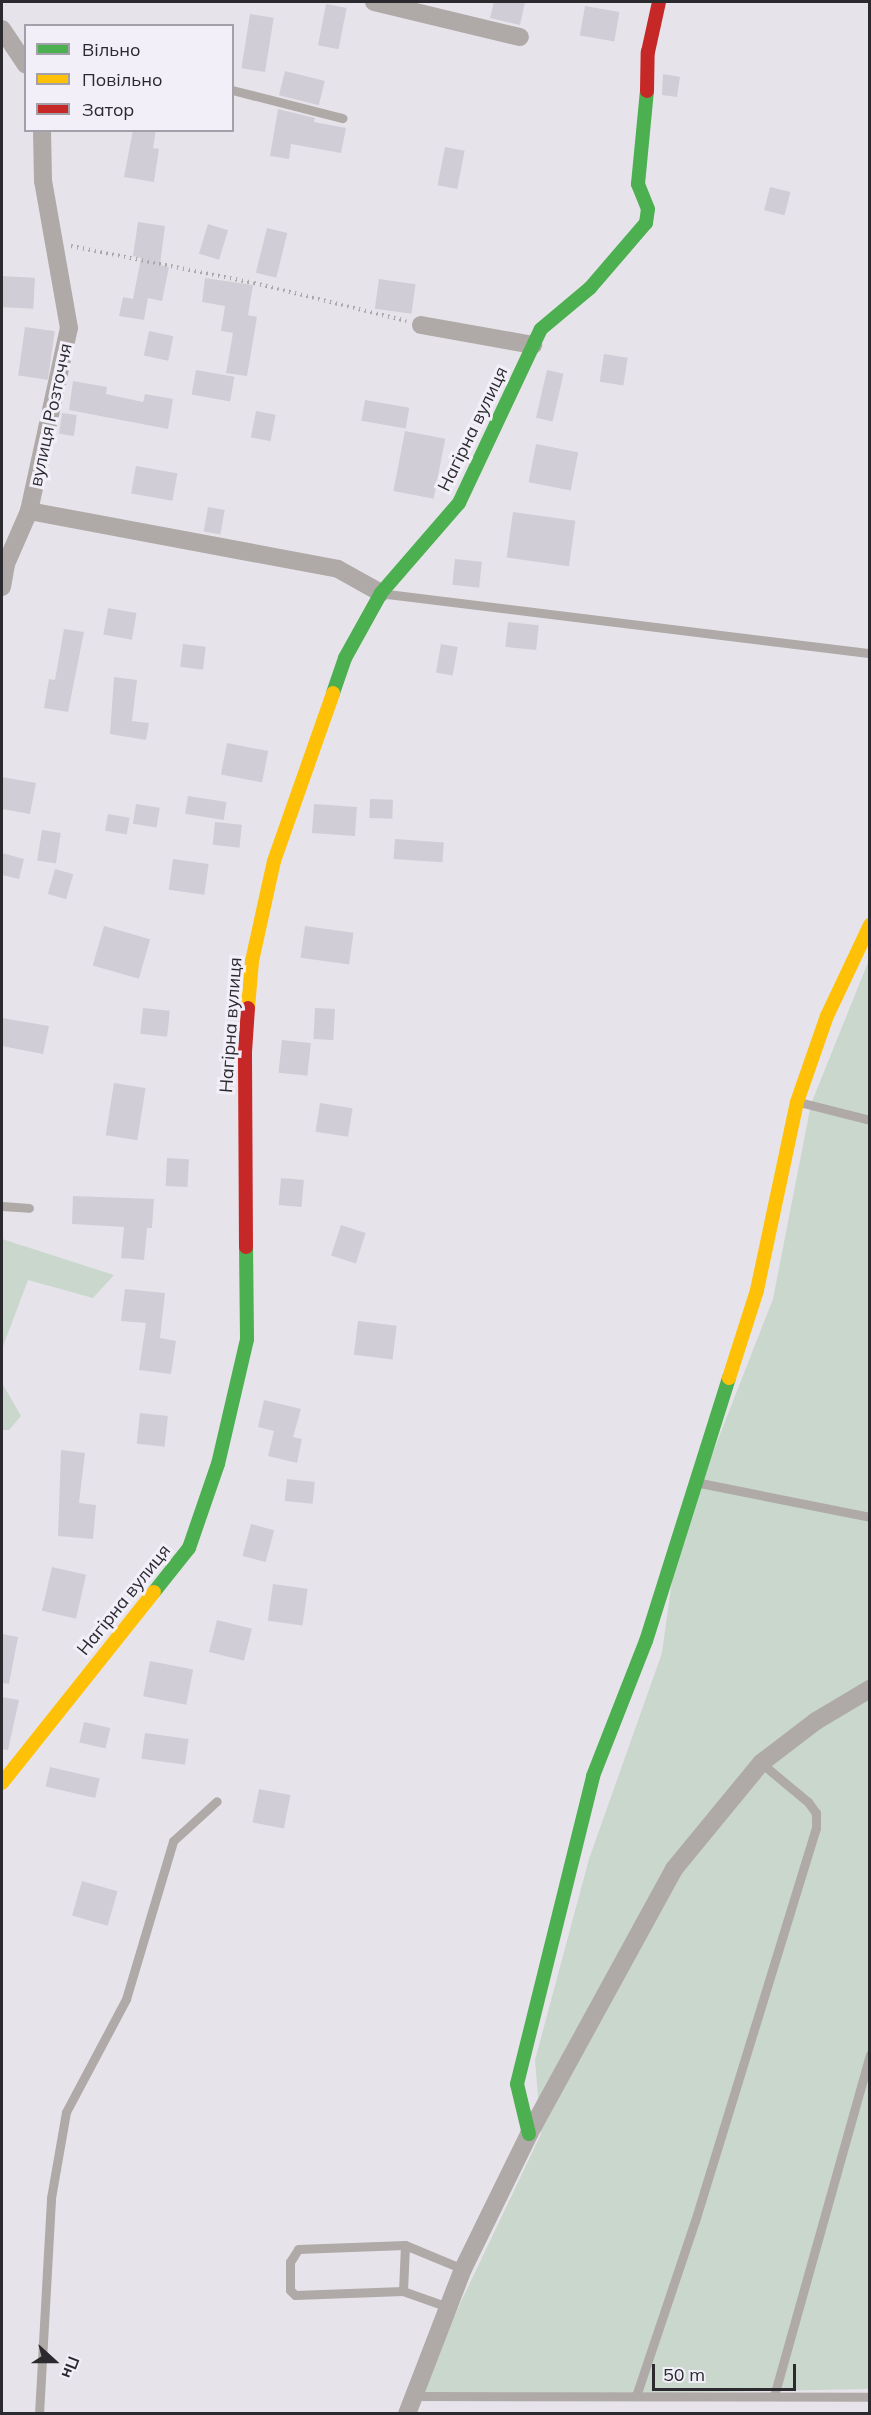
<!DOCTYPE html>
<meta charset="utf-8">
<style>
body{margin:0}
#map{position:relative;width:871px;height:2415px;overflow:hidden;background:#e6e4ea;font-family:Mulish,sans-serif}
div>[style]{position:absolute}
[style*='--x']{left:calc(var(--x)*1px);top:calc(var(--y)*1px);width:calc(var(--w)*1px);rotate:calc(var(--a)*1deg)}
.green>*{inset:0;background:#c9d7cc}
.building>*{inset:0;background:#d1cdd6;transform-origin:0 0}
.path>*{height:4px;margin-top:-2px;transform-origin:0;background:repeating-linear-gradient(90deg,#ada9aa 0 1.5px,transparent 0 6px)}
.lane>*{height:9px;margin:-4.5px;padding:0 4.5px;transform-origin:4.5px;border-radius:4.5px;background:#afa9a8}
.street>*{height:18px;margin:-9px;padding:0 9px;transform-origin:9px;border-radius:9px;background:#afa9a8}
.fast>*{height:14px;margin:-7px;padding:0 7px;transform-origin:7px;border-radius:7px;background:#4caf50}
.slow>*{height:14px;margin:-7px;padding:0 7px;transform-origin:7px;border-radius:7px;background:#ffc107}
.jam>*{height:14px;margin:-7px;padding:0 7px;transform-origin:7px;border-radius:7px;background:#c62828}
span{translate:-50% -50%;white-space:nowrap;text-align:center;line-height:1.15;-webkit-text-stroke:6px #f2eff9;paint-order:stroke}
.street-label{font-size:18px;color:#2b2a2e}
.frame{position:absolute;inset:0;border:3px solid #2b2a2e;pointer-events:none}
.legend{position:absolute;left:24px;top:24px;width:210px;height:108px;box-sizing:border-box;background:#f2eff9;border:2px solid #a2a0a8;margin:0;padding:8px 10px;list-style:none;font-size:18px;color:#2b2a2e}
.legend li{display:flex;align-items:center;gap:12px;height:30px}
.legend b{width:30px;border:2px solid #a2a0a8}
.north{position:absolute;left:24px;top:2331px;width:60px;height:60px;-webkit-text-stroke:4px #f2eff9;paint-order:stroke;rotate:111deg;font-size:16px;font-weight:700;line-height:24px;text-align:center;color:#2b2a2e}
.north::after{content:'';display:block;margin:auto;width:21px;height:27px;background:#2b2a2e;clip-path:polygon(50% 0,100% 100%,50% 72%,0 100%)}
.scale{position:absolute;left:652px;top:2364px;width:144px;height:27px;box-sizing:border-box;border:3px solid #2b2a2e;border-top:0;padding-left:8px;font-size:18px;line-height:21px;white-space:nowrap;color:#2b2a2e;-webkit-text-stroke:4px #f2eff9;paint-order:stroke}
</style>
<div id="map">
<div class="green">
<div style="clip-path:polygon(869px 960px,869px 2389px,415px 2398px,541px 2134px,535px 2060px,589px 1859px,662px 1653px,677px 1544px,773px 1299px,811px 1104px)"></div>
<div style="clip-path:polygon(2px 1239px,114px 1275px,93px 1298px,28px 1280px,2px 1349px)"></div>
<div style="clip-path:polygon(2px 1383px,21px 1416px,9px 1430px,2px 1430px)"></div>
</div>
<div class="building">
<div style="clip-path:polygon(494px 2px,525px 2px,520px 25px,490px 18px)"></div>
<div style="left:326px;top:4px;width:21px;height:42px;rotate:11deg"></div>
<div style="left:585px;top:6px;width:35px;height:30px;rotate:10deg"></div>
<div style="left:250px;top:14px;width:24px;height:55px;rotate:9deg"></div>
<div style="left:285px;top:71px;width:41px;height:25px;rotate:14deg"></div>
<div style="clip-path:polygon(663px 74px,680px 77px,677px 97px,662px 95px)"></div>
<div style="clip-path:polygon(278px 109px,315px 118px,314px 122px,346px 128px,341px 153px,291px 144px,289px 159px,270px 156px)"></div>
<div style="clip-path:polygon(133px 130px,156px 130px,153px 148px,159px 149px,154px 182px,124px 177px)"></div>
<div style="left:445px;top:147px;width:20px;height:39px;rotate:11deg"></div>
<div style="left:770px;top:187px;width:21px;height:24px;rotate:14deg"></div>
<div style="clip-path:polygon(138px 222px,165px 226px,160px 265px,169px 267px,162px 301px,148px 298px,144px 320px,119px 316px,123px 297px,133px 299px,141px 258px,133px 256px)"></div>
<div style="left:208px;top:224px;width:21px;height:31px;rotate:17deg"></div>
<div style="left:267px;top:228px;width:21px;height:46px;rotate:14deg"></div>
<div style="left:2px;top:276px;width:33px;height:31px;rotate:3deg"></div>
<div style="clip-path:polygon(205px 278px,253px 285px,248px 315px,257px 317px,247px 376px,226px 373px,233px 333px,221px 331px,225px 306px,202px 302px)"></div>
<div style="left:379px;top:279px;width:37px;height:30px;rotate:8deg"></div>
<div style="left:25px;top:327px;width:30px;height:49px;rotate:8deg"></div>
<div style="left:149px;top:331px;width:25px;height:25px;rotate:12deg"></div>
<div style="left:604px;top:354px;width:24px;height:28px;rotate:9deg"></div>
<div style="left:196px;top:370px;width:39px;height:25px;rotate:10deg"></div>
<div style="left:547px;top:370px;width:17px;height:49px;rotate:13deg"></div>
<div style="clip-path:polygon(73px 381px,107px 387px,106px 394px,143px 402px,145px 394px,173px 399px,168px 429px,69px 410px)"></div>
<div style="left:365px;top:400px;width:45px;height:21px;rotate:10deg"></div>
<div style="left:256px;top:411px;width:20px;height:27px;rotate:11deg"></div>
<div style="left:62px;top:413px;width:15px;height:21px;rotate:8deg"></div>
<div style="left:405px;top:431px;width:41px;height:61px;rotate:11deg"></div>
<div style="left:536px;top:444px;width:43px;height:39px;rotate:11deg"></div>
<div style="left:136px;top:466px;width:42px;height:28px;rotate:10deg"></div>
<div style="left:208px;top:507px;width:17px;height:25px;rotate:10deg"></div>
<div style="left:513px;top:512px;width:63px;height:46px;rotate:8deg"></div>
<div style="left:455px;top:559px;width:27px;height:26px;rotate:6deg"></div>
<div style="left:108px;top:608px;width:29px;height:27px;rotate:10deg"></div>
<div style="left:508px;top:622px;width:31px;height:25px;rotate:6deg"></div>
<div style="clip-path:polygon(64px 629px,84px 632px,68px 712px,44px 708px,49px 679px,55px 680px)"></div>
<div style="left:183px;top:644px;width:23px;height:23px;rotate:7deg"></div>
<div style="left:441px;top:644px;width:17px;height:29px;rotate:10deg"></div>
<div style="clip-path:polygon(114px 677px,137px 680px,132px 721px,149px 723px,146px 740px,110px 734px)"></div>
<div style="left:227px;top:743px;width:42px;height:32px;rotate:11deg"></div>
<div style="clip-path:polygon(2px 777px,36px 783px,30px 814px,2px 809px)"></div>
<div style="left:188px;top:796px;width:39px;height:18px;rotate:9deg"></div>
<div style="left:370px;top:799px;width:23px;height:19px;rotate:2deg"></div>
<div style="left:136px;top:804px;width:24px;height:20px;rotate:9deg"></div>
<div style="left:314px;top:804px;width:43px;height:29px;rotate:4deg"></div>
<div style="left:108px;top:814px;width:22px;height:17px;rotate:10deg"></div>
<div style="left:215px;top:822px;width:27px;height:23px;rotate:6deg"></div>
<div style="left:42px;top:830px;width:19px;height:31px;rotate:9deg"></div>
<div style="left:395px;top:839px;width:49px;height:20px;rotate:4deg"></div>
<div style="clip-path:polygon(2px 853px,24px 859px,19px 879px,2px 875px)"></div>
<div style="left:173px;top:859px;width:36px;height:31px;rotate:8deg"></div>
<div style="left:55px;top:869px;width:19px;height:26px;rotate:16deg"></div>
<div style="left:104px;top:926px;width:48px;height:41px;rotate:16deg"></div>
<div style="left:305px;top:926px;width:49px;height:32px;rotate:8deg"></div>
<div style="left:143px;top:1008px;width:27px;height:26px;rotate:6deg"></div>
<div style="left:315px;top:1008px;width:20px;height:31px;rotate:3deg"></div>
<div style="clip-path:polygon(2px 1018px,49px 1026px,43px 1054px,2px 1046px)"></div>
<div style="left:282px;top:1040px;width:29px;height:33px;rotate:6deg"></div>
<div style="left:114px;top:1083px;width:32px;height:53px;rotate:9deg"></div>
<div style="left:320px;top:1103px;width:33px;height:29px;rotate:9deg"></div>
<div style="left:167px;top:1158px;width:22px;height:28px;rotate:3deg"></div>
<div style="left:281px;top:1178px;width:23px;height:27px;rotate:5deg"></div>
<div style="clip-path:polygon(73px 1196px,154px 1199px,152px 1228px,147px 1228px,144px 1260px,121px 1258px,124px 1227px,72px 1224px)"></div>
<div style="left:341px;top:1225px;width:26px;height:32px;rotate:18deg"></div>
<div style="clip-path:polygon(125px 1289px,165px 1293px,160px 1338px,176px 1341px,171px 1374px,139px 1370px,146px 1323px,121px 1321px)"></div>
<div style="left:358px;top:1321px;width:39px;height:34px;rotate:7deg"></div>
<div style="clip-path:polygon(264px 1400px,301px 1409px,293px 1437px,302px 1439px,297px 1463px,268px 1456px,274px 1431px,258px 1427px)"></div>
<div style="left:140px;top:1413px;width:28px;height:31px;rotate:6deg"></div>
<div style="clip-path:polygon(61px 1450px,85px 1453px,79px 1503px,96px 1505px,93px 1539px,58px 1536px)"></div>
<div style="left:287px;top:1479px;width:28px;height:22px;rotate:6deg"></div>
<div style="left:251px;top:1524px;width:24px;height:33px;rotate:15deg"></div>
<div style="left:52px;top:1567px;width:35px;height:45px;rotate:13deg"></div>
<div style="left:273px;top:1584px;width:35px;height:37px;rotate:8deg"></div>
<div style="left:217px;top:1620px;width:36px;height:33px;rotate:14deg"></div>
<div style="clip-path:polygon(2px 1634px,18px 1637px,9px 1684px,2px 1683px)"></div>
<div style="left:150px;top:1661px;width:44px;height:36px;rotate:11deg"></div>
<div style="clip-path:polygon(2px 1697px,19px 1700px,8px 1750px,2px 1749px)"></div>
<div style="left:84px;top:1722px;width:27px;height:21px;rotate:13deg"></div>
<div style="left:145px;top:1733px;width:44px;height:26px;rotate:8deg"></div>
<div style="left:50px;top:1767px;width:51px;height:20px;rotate:13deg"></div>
<div style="left:259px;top:1789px;width:32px;height:34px;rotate:11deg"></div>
<div style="left:82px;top:1881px;width:37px;height:36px;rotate:16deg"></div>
</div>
<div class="path">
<div style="--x:71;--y:246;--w:187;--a:11.4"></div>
<div style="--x:254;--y:283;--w:157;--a:14"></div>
</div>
<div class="lane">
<div style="--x:232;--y:90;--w:114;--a:14.3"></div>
<div style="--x:387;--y:594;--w:487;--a:7"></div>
<div style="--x:799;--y:1102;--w:73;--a:14.2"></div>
<div style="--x:2;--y:1206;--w:27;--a:4"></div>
<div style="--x:700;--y:1483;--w:173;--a:11.3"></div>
<div style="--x:403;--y:2291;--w:46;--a:-87.5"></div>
<div style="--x:448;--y:2307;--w:48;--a:-160.4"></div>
<div style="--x:403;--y:2291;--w:108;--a:177.9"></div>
<div style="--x:295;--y:2295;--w:7;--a:-135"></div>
<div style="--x:290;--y:2290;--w:28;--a:-90"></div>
<div style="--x:290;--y:2262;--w:15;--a:-58"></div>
<div style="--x:298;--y:2249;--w:107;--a:-2.1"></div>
<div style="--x:405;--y:2245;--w:63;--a:22.5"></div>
<div style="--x:413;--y:2396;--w:457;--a:0.1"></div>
<div style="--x:636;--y:2396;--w:185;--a:-71.4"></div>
<div style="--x:695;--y:2221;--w:411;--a:-72.9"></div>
<div style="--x:816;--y:1828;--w:15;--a:-90"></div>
<div style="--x:816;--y:1813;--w:14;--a:-126"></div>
<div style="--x:808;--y:1802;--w:61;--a:-140.3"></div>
<div style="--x:774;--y:2396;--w:355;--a:-74.3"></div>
<div style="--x:39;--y:2414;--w:216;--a:-86.8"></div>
<div style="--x:51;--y:2198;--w:87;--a:-80.1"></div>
<div style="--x:66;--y:2112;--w:128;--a:-62"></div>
<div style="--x:126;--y:1999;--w:165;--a:-73.4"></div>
<div style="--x:173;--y:1841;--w:59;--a:-42.3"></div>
</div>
<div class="street">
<div style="--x:374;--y:2;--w:150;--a:13.5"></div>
<div style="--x:2;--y:29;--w:43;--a:56.3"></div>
<div style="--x:421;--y:325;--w:114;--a:10.1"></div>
<div style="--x:29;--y:511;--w:314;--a:10.6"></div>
<div style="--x:338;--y:569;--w:49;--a:29.2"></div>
<div style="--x:2;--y:587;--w:23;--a:-80"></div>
<div style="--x:6;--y:564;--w:58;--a:-66.5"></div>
<div style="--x:29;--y:511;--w:187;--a:-77.7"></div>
<div style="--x:69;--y:328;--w:149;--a:-100"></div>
<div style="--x:43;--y:181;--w:51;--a:-91.1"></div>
<div style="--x:407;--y:2414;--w:155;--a:-68.9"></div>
<div style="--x:463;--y:2269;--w:150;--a:-63.9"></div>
<div style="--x:529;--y:2134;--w:302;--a:-61.3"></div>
<div style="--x:674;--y:1869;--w:137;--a:-50.6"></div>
<div style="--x:761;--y:1763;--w:69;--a:-37.4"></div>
<div style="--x:816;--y:1721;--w:63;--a:-30.7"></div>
</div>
<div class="fast">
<div style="--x:333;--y:693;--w:37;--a:-71"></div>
<div style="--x:345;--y:658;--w:74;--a:-61"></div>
<div style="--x:381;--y:593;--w:119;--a:-49.1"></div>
<div style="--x:459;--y:503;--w:192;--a:-64.8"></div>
<div style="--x:541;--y:329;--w:64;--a:-39.9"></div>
<div style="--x:590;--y:288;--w:86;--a:-49.3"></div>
<div style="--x:646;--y:223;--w:14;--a:-82"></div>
<div style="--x:648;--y:209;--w:27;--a:-112"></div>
<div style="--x:638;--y:184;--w:93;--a:-84.5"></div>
<div style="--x:154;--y:1592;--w:56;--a:-51.5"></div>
<div style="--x:189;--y:1548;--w:89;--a:-71"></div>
<div style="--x:218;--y:1464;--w:128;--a:-76.9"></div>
<div style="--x:247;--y:1339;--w:92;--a:-90.6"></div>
<div style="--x:529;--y:2134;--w:51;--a:-103.5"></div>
<div style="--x:517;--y:2084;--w:317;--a:-76.1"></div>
<div style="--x:593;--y:1776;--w:145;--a:-68.6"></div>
<div style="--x:646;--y:1641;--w:276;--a:-72.5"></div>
</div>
<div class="slow">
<div style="--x:248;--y:1008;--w:47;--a:-85.1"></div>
<div style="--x:252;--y:961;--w:102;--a:-77.6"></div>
<div style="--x:274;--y:861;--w:178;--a:-70.6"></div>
<div style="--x:729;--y:1378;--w:92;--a:-72.3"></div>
<div style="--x:757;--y:1290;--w:192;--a:-78"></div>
<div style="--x:797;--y:1102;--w:91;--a:-70.8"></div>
<div style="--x:827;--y:1016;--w:101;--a:-64.7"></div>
<div style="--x:2;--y:1783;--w:244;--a:-51.5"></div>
</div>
<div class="jam">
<div style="--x:647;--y:91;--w:39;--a:-89"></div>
<div style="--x:648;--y:52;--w:51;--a:-77.6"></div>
<div style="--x:246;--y:1247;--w:195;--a:-90.3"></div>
<div style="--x:245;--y:1052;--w:44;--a:-86.1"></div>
</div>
<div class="street-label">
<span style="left:51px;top:415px;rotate:-78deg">вулиця Розточчя</span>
<span style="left:473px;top:429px;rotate:-64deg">Нагірна вулиця</span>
<span style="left:231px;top:1025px;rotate:-86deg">Нагірна вулиця</span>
<span style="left:124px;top:1600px;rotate:-51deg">Нагірна вулиця</span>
</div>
<div class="frame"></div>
<ul class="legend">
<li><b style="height:8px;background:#4caf50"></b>Вільно</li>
<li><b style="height:8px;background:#ffc107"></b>Повільно</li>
<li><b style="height:8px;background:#c62828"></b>Затор</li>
</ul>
<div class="north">Пн</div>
<div class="scale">50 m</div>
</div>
